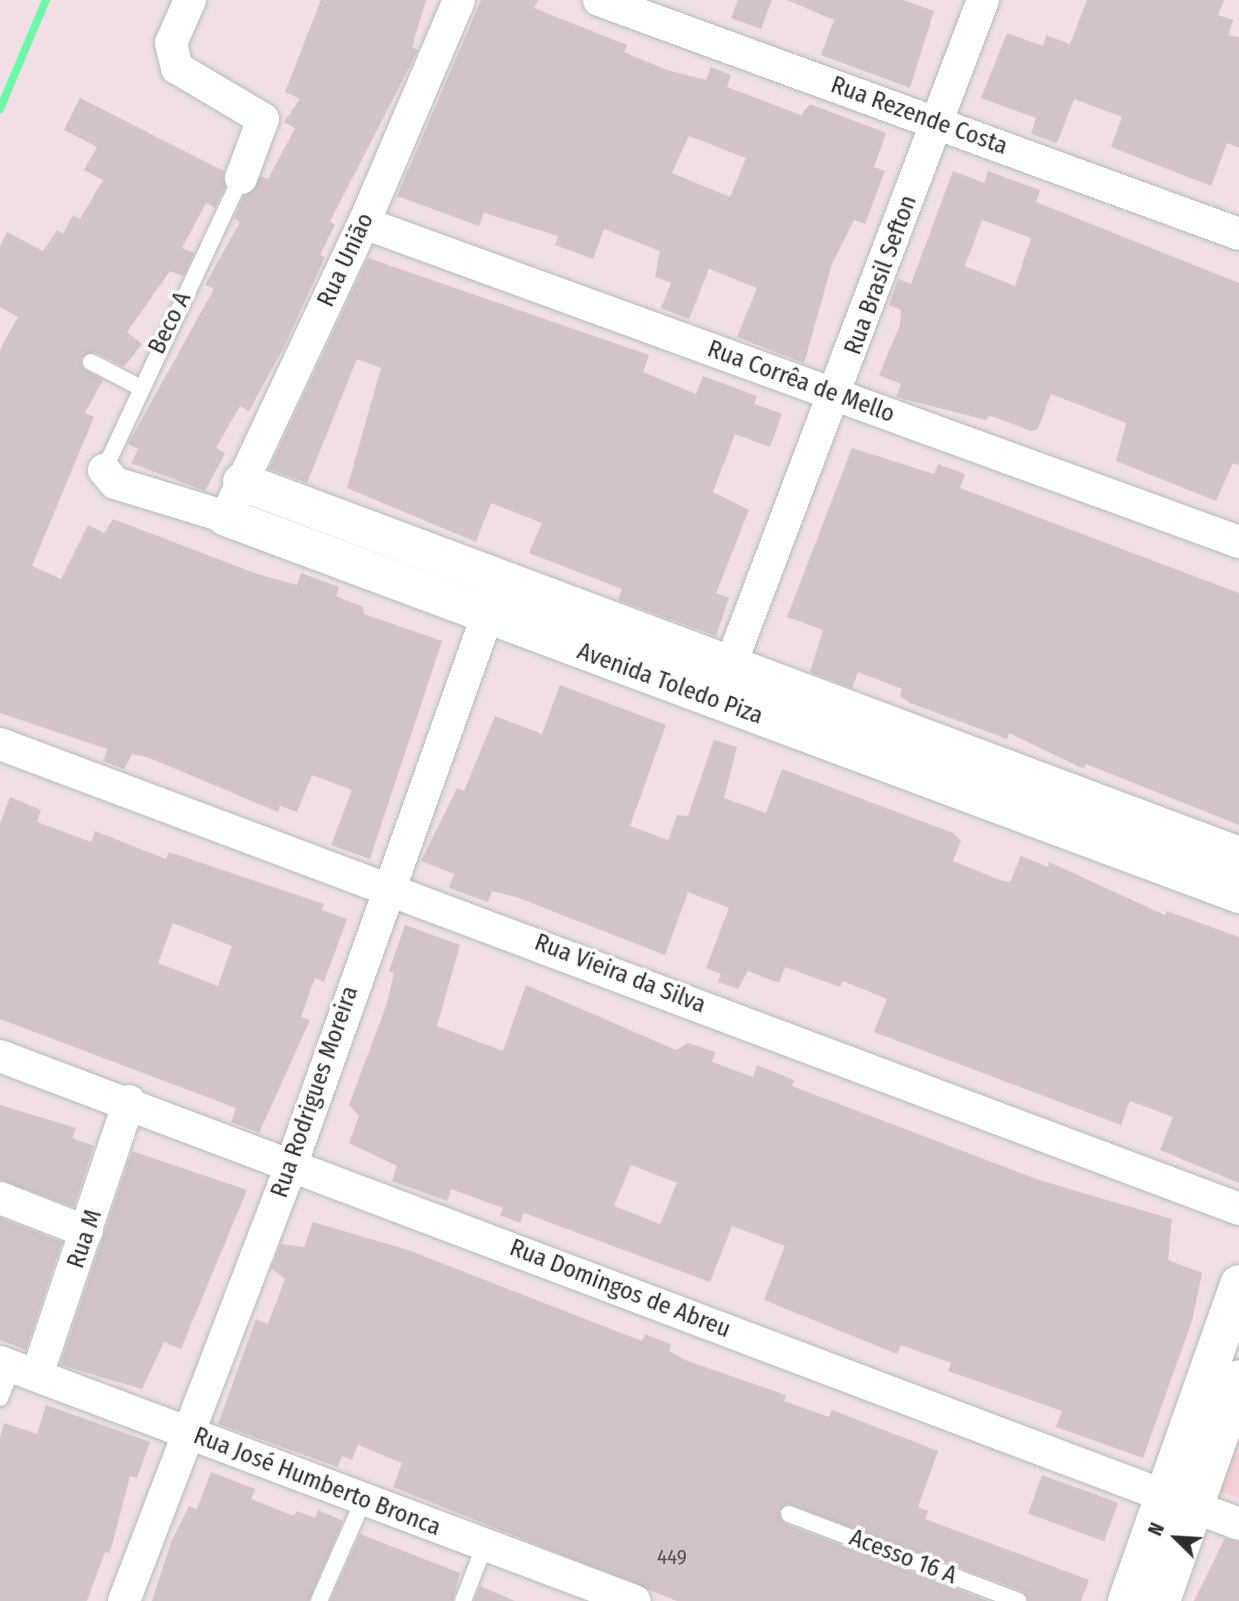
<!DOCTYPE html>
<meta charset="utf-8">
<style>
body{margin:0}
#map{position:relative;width:1239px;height:1601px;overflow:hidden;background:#f0dfe4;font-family:"Fira Sans Condensed",sans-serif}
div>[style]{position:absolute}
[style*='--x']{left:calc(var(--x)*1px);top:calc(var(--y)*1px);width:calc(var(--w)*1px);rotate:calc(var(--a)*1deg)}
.education>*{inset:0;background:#f2ced4}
.stream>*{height:8px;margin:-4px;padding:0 4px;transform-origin:4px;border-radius:4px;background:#6cf8a7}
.building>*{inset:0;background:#d2c3c7;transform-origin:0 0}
.roads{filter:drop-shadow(0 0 2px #afbebd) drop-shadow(0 0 2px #afbebd)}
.lane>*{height:16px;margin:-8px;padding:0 8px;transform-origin:8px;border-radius:8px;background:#fff}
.street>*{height:32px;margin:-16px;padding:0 16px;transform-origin:16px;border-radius:16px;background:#fff}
.secondary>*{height:38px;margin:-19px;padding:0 19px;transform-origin:19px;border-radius:19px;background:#fff}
span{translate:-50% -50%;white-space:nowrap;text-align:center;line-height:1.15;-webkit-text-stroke:7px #fff;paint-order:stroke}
.number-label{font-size:21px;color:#565254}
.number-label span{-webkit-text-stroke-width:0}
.street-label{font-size:24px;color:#2d2d2d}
.north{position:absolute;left:1141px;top:1503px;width:70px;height:70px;-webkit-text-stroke:5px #fff;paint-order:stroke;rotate:294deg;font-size:19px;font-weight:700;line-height:28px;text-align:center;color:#2d2d2d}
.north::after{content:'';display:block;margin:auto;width:24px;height:32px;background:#2d2d2d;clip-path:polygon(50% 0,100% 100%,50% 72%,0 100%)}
</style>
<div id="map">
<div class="education">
<div style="clip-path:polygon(1239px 1409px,1239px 1498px,1210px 1487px)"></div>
</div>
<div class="stream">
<div style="--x:0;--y:109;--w:118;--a:-67.1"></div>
</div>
<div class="building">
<div style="clip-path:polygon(321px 0,426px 0,412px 47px,418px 50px,330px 222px,335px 224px,320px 255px,325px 257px,284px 347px,249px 411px,240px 406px,216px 448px,225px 453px,205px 491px,131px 463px,138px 449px,128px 444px,214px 289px,205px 285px,240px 222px,234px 218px,244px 196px,261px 176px,268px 179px,295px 128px,284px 122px,300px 99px,285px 92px)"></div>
<div style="clip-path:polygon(evenodd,481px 0,538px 0,534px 8px,627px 45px,624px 52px,667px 70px,706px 80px,711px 67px,731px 75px,727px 87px,801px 115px,810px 104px,886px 133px,874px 167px,885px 171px,865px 224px,854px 220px,832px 264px,804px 363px,737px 337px,757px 288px,709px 269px,689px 319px,661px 308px,671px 283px,655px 277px,660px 251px,604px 229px,593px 259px,555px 245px,558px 236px,484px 213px,479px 226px,397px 196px,481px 0,689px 136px,746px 158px,730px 197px,672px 173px,689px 136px)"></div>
<div style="clip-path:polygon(738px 0,772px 0,761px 29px,731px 18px)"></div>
<div style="clip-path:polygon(787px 0,903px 0,934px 11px,910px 88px,821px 55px,834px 20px)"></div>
<div style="clip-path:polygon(1087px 0,1224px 0,1218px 15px,1233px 20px,1228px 35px,1239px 37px,1239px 148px,1227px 143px,1211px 186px,1111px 147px,1122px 117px,1074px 99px,1057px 143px,1031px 134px,1036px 118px,981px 98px,1007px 33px,1043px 46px,1046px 35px,1070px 44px)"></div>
<div style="clip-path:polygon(80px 98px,224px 171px,225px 187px,215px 208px,206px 203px,182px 248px,194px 253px,184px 276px,170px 271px,127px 332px,142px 344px,124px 367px,95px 352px,81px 358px,83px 368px,103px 380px,85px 413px,94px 417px,32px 566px,61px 579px,88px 525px,104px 533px,113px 519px,257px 574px,297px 585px,301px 573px,339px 587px,336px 596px,363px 607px,364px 614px,442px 641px,370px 859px,331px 845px,352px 790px,312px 775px,297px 812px,280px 806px,278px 812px,147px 757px,132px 754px,124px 769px,103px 761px,107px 749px,0 713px,0 349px,18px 317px,0 307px,0 246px,7px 232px,43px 251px,57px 230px,63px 234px,73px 215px,80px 219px,103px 180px,84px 170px,97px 147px,64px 130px)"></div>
<div style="clip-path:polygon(evenodd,953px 171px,984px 183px,988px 171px,1040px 190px,1036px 202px,1239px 283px,1239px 465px,1233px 463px,1216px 501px,1116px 461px,1126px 423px,1051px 394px,1038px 429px,1031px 431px,989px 415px,986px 420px,896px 397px,901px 384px,879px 375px,900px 325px,901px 310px,889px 305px,898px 279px,911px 284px,953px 171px,982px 220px,1031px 238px,1015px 286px,965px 266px,982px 220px)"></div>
<div style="clip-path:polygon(368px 258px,649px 355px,643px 372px,696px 394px,703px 376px,757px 396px,754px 404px,782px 414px,770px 447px,735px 434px,713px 492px,749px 510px,716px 593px,729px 598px,716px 636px,618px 600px,622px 589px,529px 553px,542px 523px,491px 503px,476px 542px,347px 488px,381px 368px,357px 359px,307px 483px,269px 469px)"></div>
<div style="clip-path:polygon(852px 448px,934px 474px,938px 464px,965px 474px,960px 488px,1239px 593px,1239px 825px,1086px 764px,1084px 769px,1009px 733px,1007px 739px,910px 703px,900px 696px,902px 689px,858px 672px,852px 688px,810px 672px,823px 630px,787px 617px)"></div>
<div style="clip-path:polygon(560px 685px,666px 725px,630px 826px,668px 840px,677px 815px,688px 816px,714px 740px,737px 747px,724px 798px,766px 813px,782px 769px,953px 833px,961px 841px,953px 861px,1000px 880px,1010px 882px,1021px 856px,1048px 867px,1049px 862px,1165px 915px,1167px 911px,1239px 937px,1239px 1183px,1160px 1150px,1173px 1117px,1130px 1101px,1121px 1125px,874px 1032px,887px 999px,843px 981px,840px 987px,785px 967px,779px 983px,748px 971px,738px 989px,718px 982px,721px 974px,706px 968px,729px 908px,688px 892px,665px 955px,516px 897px,492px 891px,488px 902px,449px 888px,454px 874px,421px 861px,457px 788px,464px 791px,495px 716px,542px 734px)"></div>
<div style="clip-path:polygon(evenodd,10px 797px,41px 810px,37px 822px,91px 842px,95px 831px,166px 859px,169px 852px,324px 904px,322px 910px,347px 919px,324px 982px,315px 978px,301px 1017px,310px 1020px,259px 1133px,231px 1122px,236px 1108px,0 1019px,0 824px,10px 797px,173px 923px,232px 946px,218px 986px,158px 963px,173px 923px)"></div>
<div style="clip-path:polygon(evenodd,405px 925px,460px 945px,437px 1026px,503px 1051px,526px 985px,676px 1050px,688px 1043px,715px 1052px,712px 1062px,753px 1077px,757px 1065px,794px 1080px,792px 1086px,1039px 1180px,1172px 1219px,1168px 1260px,1202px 1273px,1192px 1321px,1143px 1458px,1056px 1427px,1062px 1411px,948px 1371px,951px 1363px,901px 1345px,897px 1354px,764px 1300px,785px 1246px,732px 1226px,710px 1282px,524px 1213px,520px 1223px,500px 1215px,503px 1208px,451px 1189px,447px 1201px,392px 1181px,397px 1166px,349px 1143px,359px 1116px,349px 1105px,386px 1006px,394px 973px,389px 971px,405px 925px,631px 1165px,677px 1183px,660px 1224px,614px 1206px,631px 1165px)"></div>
<div style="clip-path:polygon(0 1105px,76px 1128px,72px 1138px,94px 1146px,74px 1207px,0 1180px)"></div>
<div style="clip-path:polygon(132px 1151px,247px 1190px,181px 1349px,164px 1342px,142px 1389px,60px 1365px)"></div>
<div style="clip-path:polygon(0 1218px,62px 1242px,26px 1350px,0 1340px)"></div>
<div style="clip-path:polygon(313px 1222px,408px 1250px,642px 1341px,645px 1334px,671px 1344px,669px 1351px,685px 1360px,786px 1395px,784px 1401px,829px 1417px,832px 1410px,938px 1451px,918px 1507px,928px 1511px,925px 1519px,1089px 1580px,1081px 1601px,1028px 1601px,1022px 1591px,788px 1504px,779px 1511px,785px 1524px,988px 1601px,677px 1601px,393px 1487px,402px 1463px,358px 1445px,352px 1460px,342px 1456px,338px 1467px,218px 1424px,256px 1319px,268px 1324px,285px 1279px,271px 1268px,281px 1244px,304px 1247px)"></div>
<div style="clip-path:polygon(46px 1405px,150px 1442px,137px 1478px,130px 1476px,110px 1553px,105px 1552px,87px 1601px,0 1601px,0 1437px,4px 1423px,37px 1434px)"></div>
<div style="clip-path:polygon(211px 1472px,255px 1489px,251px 1499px,294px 1516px,297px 1511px,315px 1518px,318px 1510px,343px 1521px,309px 1601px,152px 1601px,171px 1542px,189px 1506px,197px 1509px)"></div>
<div style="left:1042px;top:1475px;width:81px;height:41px;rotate:20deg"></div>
<div style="clip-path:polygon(360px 1534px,460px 1573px,453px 1601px,330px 1601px)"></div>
<div style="clip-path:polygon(1225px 1538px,1239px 1542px,1239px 1601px,1194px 1601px)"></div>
<div style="clip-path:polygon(480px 1586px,515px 1601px,474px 1601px)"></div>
</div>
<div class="roads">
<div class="lane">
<div style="--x:91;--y:362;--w:54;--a:27.5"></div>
<div style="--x:104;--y:470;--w:323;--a:-64.9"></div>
<div style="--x:0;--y:1398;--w:35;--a:-68"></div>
<div style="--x:789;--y:1514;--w:245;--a:20.8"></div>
<div style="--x:319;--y:1601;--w:111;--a:-66.2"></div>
<div style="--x:463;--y:1601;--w:60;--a:-68.6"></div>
</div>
<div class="street">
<div style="--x:190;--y:0;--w:47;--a:113.8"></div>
<div style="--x:171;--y:43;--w:26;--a:77"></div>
<div style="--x:177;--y:68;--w:100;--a:30.7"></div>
<div style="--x:263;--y:119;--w:63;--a:110.4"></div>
<div style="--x:599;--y:0;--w:681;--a:20.08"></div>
<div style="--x:364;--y:223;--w:931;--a:20.03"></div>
<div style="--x:104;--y:470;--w:17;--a:50"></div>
<div style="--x:115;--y:483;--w:116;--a:17"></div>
<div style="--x:226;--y:517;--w:325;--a:-64.9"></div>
<div style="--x:364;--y:223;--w:242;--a:-66.9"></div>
<div style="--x:730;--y:666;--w:712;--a:-69.2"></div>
<div style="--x:0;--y:744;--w:1323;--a:20.57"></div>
<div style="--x:0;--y:1056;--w:1324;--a:20.69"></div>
<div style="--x:0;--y:1198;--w:93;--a:21.3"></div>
<div style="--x:0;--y:1362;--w:678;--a:20.63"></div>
<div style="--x:37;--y:1375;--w:289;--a:-71.4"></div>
<div style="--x:124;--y:1601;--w:469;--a:-69"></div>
<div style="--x:292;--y:1163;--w:604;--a:-70.37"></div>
</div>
<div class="secondary">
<div style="--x:242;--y:482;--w:1065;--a:20.56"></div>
<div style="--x:226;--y:517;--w:1081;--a:20.41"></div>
<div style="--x:1127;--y:1601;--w:336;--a:-70.5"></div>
<div style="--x:1161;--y:1601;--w:235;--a:-70.6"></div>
</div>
</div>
<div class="number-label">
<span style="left:672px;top:1557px">449</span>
</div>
<div class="street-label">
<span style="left:919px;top:116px;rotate:20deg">Rua Rezende Costa</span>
<span style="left:346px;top:260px;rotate:-65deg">Rua União</span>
<span style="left:881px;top:275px;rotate:-70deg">Rua Brasil Sefton</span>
<span style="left:170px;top:323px;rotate:-64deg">Beco A</span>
<span style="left:801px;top:382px;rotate:20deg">Rua Corrêa de Mello</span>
<span style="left:670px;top:684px;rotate:20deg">Avenida Toledo Piza</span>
<span style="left:620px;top:974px;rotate:21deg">Rua Vieira da Silva</span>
<span style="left:315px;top:1092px;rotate:-71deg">Rua Rodrigues Moreira</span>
<span style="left:85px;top:1239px;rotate:-71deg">Rua M</span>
<span style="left:620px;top:1289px;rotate:21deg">Rua Domingos de Abreu</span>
<span style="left:317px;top:1482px;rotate:21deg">Rua José Humberto Bronca</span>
<span style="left:903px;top:1557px;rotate:21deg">Acesso 16 A</span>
</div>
<div class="north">N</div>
</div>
